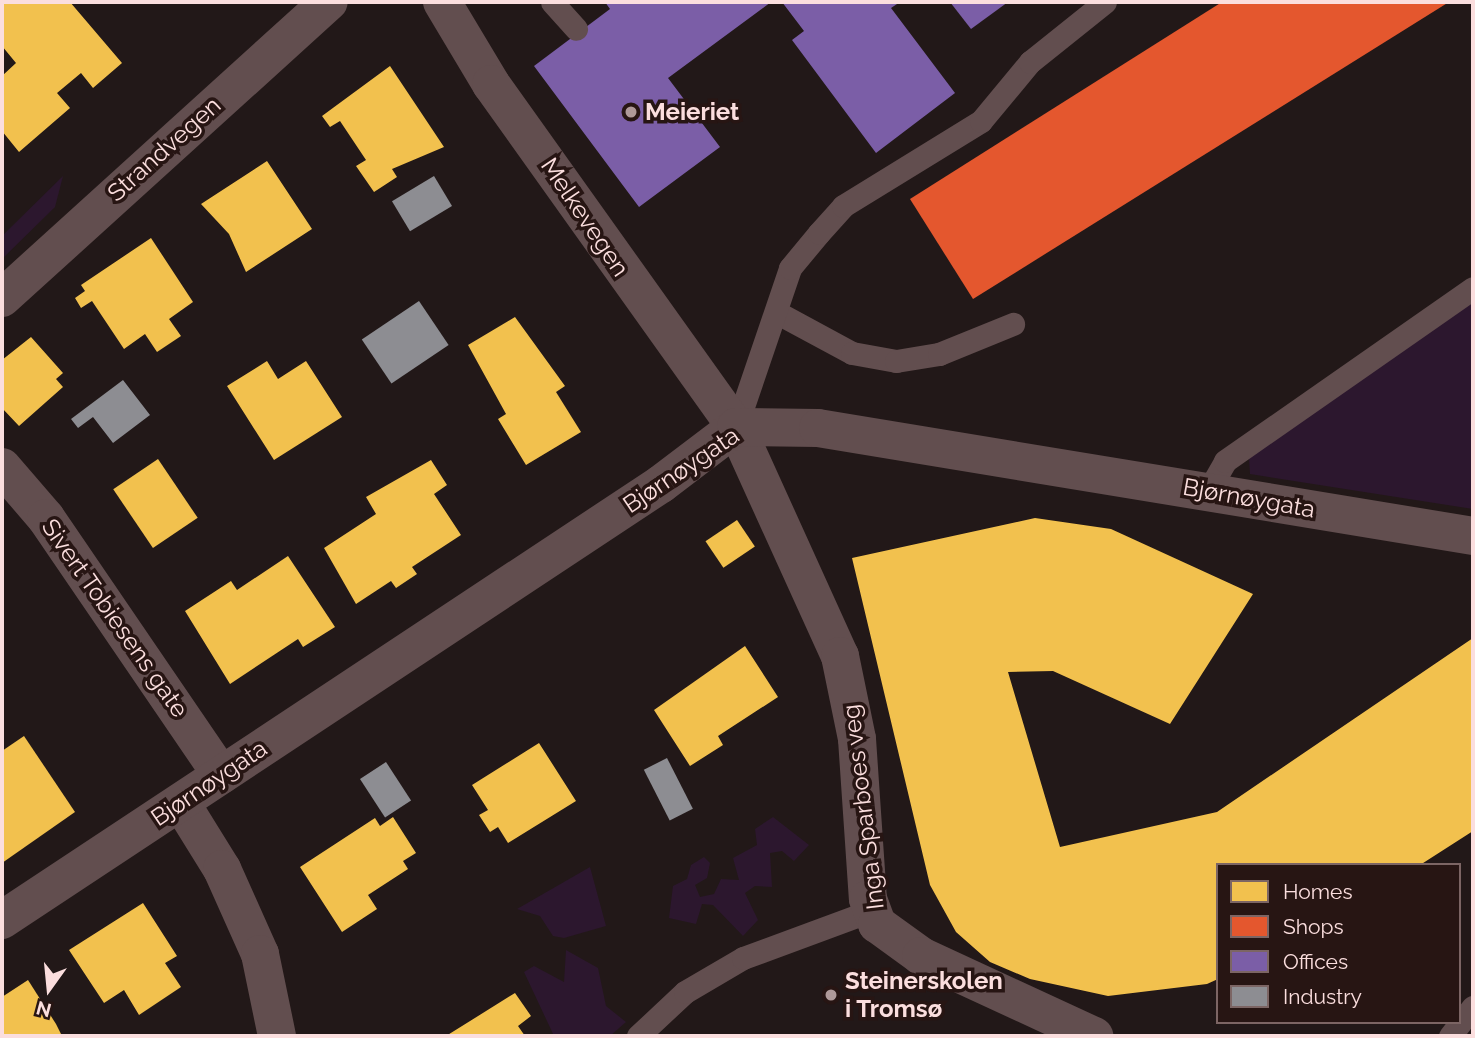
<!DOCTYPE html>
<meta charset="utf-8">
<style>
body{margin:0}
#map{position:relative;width:1475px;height:1038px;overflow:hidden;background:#221818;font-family:Raleway,sans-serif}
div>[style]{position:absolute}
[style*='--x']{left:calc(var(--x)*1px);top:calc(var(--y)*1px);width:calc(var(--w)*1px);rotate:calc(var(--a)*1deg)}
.green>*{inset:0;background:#2c172e}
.homes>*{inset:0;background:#f2c14e;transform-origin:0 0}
.shops>*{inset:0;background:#e4572e}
.offices>*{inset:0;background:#7b5ea7}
.industry>*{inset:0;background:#8d8d92;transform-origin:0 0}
.service>*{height:23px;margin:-11.5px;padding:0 11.5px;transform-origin:11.5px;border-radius:11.5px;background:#624e4f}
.minor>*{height:38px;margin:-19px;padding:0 19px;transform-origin:19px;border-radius:19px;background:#624e4f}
.tertiary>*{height:38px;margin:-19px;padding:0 19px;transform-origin:19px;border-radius:19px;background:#624e4f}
.dots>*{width:19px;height:19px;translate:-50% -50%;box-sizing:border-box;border:4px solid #271513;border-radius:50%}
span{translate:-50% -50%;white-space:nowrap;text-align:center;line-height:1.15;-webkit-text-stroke:7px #271513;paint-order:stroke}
.poi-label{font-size:24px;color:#fbdede;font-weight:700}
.left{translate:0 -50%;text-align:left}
.street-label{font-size:24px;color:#fbdede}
.frame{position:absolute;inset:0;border:4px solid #fbdede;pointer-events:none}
.legend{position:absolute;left:1216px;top:863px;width:245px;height:161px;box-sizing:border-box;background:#271513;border:2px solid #7c6564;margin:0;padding:9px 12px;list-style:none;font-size:21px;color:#fbdede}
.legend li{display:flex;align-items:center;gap:14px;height:35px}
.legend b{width:35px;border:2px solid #7c6564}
.north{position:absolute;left:14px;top:954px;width:70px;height:70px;-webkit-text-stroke:5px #271513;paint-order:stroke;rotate:195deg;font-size:19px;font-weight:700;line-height:28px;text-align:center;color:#fbdede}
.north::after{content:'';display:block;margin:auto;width:24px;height:32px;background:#fbdede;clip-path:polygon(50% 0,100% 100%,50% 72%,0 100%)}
</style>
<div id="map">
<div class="green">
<div style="clip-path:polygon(63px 176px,55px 207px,2px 259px,2px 236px)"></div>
<div style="clip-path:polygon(1473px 302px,1473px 509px,1250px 474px,1249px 458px)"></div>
<div style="clip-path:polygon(773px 817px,809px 845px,794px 861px,782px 851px,770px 853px,772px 887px,755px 886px,745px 893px,758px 920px,743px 936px,713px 905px,702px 904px,696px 924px,669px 918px,673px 886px,687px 879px,691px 865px,704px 857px,710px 863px,707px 878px,695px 885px,700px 897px,714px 894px,721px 879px,739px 880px,733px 858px,757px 845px,755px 829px)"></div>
<div style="clip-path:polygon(590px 867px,606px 926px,564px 938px,553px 936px,540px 916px,517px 909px)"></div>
<div style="clip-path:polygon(566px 950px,598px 968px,606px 1006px,626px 1022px,610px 1036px,554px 1036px,524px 972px,534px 966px,564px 982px)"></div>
</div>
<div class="homes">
<div style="clip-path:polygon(2px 2px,70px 2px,122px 63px,93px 88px,81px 73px,57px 93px,70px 108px,19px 152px,2px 131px,2px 76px,16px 63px,2px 46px)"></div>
<div style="clip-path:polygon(390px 66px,444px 147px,392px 169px,397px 177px,374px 192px,356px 166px,366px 160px,340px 121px,330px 127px,322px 116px)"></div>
<div style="clip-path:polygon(267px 161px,312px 229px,246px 272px,229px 234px,201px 204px)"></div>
<div style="clip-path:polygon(151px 238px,193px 302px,169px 319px,181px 336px,157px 352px,145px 334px,124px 349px,92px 301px,81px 308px,75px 298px,85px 291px,81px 285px)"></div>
<div style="clip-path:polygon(515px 317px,565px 386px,556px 392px,581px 432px,526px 465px,498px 419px,506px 414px,468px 345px)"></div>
<div style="clip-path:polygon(31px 337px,63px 373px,56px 379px,63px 387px,19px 426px,2px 408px,2px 360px)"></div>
<div style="clip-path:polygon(267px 361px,278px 379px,306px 361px,342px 417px,274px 460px,227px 386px)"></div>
<div style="left:158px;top:459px;width:71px;height:54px;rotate:56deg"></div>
<div style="clip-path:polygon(431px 460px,447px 485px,434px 494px,461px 535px,412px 567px,417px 574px,396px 588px,391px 581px,356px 604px,324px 548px,376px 514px,366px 497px)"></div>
<div style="clip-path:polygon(1035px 518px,1111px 529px,1253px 594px,1170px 724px,1053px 671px,1008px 672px,1060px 847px,1217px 812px,1473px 638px,1473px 831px,1420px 865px,1218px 865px,1218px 979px,1207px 984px,1108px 996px,1030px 979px,990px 962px,956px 932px,930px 885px,852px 558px)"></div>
<div style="left:737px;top:520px;width:32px;height:38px;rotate:56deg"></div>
<div style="clip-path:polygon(288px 556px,335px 627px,303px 647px,298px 639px,230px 684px,185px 611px,231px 581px,237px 590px)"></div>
<div style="clip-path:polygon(745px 646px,778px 697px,718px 736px,723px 745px,690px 766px,654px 710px)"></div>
<div style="clip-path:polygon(24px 736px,75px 812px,2px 863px,2px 751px)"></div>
<div style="clip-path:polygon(539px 743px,576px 801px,508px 843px,498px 827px,490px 832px,479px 815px,488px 810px,472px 785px)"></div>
<div style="clip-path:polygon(393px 817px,416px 853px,403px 861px,408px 869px,368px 895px,377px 909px,342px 932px,300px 867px,375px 818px,380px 826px)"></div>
<div style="clip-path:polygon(143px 903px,177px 956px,165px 963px,181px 987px,139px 1015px,124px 990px,104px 1003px,69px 950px)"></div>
<div style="clip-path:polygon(28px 980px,56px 1024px,62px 1036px,2px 1036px,2px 997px)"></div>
<div style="clip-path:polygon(515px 993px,531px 1016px,518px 1026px,525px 1036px,446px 1036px)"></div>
</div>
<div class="shops">
<div style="clip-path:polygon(1222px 2px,1449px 2px,973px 299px,910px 199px)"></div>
</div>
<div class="offices">
<div style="clip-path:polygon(605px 2px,771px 2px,668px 78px,720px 147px,639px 207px,534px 66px,610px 9px)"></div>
<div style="clip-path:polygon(782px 2px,900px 2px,891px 8px,955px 93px,876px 153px,792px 40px,804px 31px)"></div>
<div style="clip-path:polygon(950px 2px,1008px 2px,971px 29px)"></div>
</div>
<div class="industry">
<div style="left:434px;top:176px;width:35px;height:49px;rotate:59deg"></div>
<div style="left:419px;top:301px;width:53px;height:69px;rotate:56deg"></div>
<div style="clip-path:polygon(123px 380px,150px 415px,113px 443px,93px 417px,78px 428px,71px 419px)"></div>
<div style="left:667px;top:758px;width:57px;height:26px;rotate:63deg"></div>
<div style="left:386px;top:762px;width:46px;height:31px;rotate:57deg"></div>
</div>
<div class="service">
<div style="--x:552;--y:2;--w:36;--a:48"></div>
<div style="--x:776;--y:312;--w:86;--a:28.3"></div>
<div style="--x:852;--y:353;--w:45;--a:10.3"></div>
<div style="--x:896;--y:361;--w:44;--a:-9.2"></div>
<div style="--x:939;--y:354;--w:80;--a:-22.1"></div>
<div style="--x:736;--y:427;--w:168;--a:-71.2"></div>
<div style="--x:790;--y:268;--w:45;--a:-50.4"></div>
<div style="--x:819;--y:233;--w:36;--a:-48"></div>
<div style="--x:843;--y:206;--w:162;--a:-31.6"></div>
<div style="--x:981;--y:121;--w:77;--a:-50.3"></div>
<div style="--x:1030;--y:62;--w:96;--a:-38.7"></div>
<div style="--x:1208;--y:491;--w:34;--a:-60"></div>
<div style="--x:1225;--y:461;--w:302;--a:-34.9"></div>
<div style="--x:638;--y:1036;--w:64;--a:-43.1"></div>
<div style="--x:685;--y:992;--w:67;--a:-30.4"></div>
<div style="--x:743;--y:958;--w:135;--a:-20.3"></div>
<div style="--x:1450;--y:1036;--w:37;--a:-52"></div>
</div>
<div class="minor">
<div style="--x:736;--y:427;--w:252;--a:65.6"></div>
<div style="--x:840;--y:656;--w:85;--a:78.4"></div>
<div style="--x:857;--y:739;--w:160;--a:86.1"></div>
<div style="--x:868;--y:899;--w:27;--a:70"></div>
<div style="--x:877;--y:924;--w:54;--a:36"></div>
<div style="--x:921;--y:956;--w:191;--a:24.8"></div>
<div style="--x:2;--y:467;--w:67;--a:49.2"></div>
<div style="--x:46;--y:518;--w:311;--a:55.7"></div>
<div style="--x:181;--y:803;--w:78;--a:58.2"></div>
<div style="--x:222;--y:869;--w:93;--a:65.9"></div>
<div style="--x:260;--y:954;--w:84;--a:78.3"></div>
</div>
<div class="tertiary">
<div style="--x:442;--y:2;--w:96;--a:59.1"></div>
<div style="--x:491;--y:84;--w:422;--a:54.5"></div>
<div style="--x:2;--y:298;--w:441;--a:-42.2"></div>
<div style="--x:2;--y:920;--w:790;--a:-33.49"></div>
<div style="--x:661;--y:484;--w:94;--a:-37.2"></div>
<div style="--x:736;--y:427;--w:82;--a:0.7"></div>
<div style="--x:818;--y:428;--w:664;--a:9.36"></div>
</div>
<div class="dots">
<div style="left:631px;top:112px;background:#af9999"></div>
<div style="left:831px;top:995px;background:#af9999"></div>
</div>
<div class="poi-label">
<span class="left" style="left:645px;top:112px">Meieriet</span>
<span class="left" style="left:845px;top:995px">Steinerskolen<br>i Tromsø</span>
</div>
<div class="street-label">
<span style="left:164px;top:149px;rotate:-42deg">Strandvegen</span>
<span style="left:585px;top:217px;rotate:56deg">Melkevegen</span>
<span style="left:681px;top:470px;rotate:-34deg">Bjørnøygata</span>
<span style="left:1249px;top:498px;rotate:10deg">Bjørnøygata</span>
<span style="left:115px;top:618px;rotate:55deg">Sivert Tobiesens gate</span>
<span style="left:209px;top:783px;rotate:-34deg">Bjørnøygata</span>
<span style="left:863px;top:807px;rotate:-97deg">Inga Sparboes veg</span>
</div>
<div class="frame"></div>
<ul class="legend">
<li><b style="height:19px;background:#f2c14e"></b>Homes</li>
<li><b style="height:19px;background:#e4572e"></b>Shops</li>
<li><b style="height:19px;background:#7b5ea7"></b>Offices</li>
<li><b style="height:19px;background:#8d8d92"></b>Industry</li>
</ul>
<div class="north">N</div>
</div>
